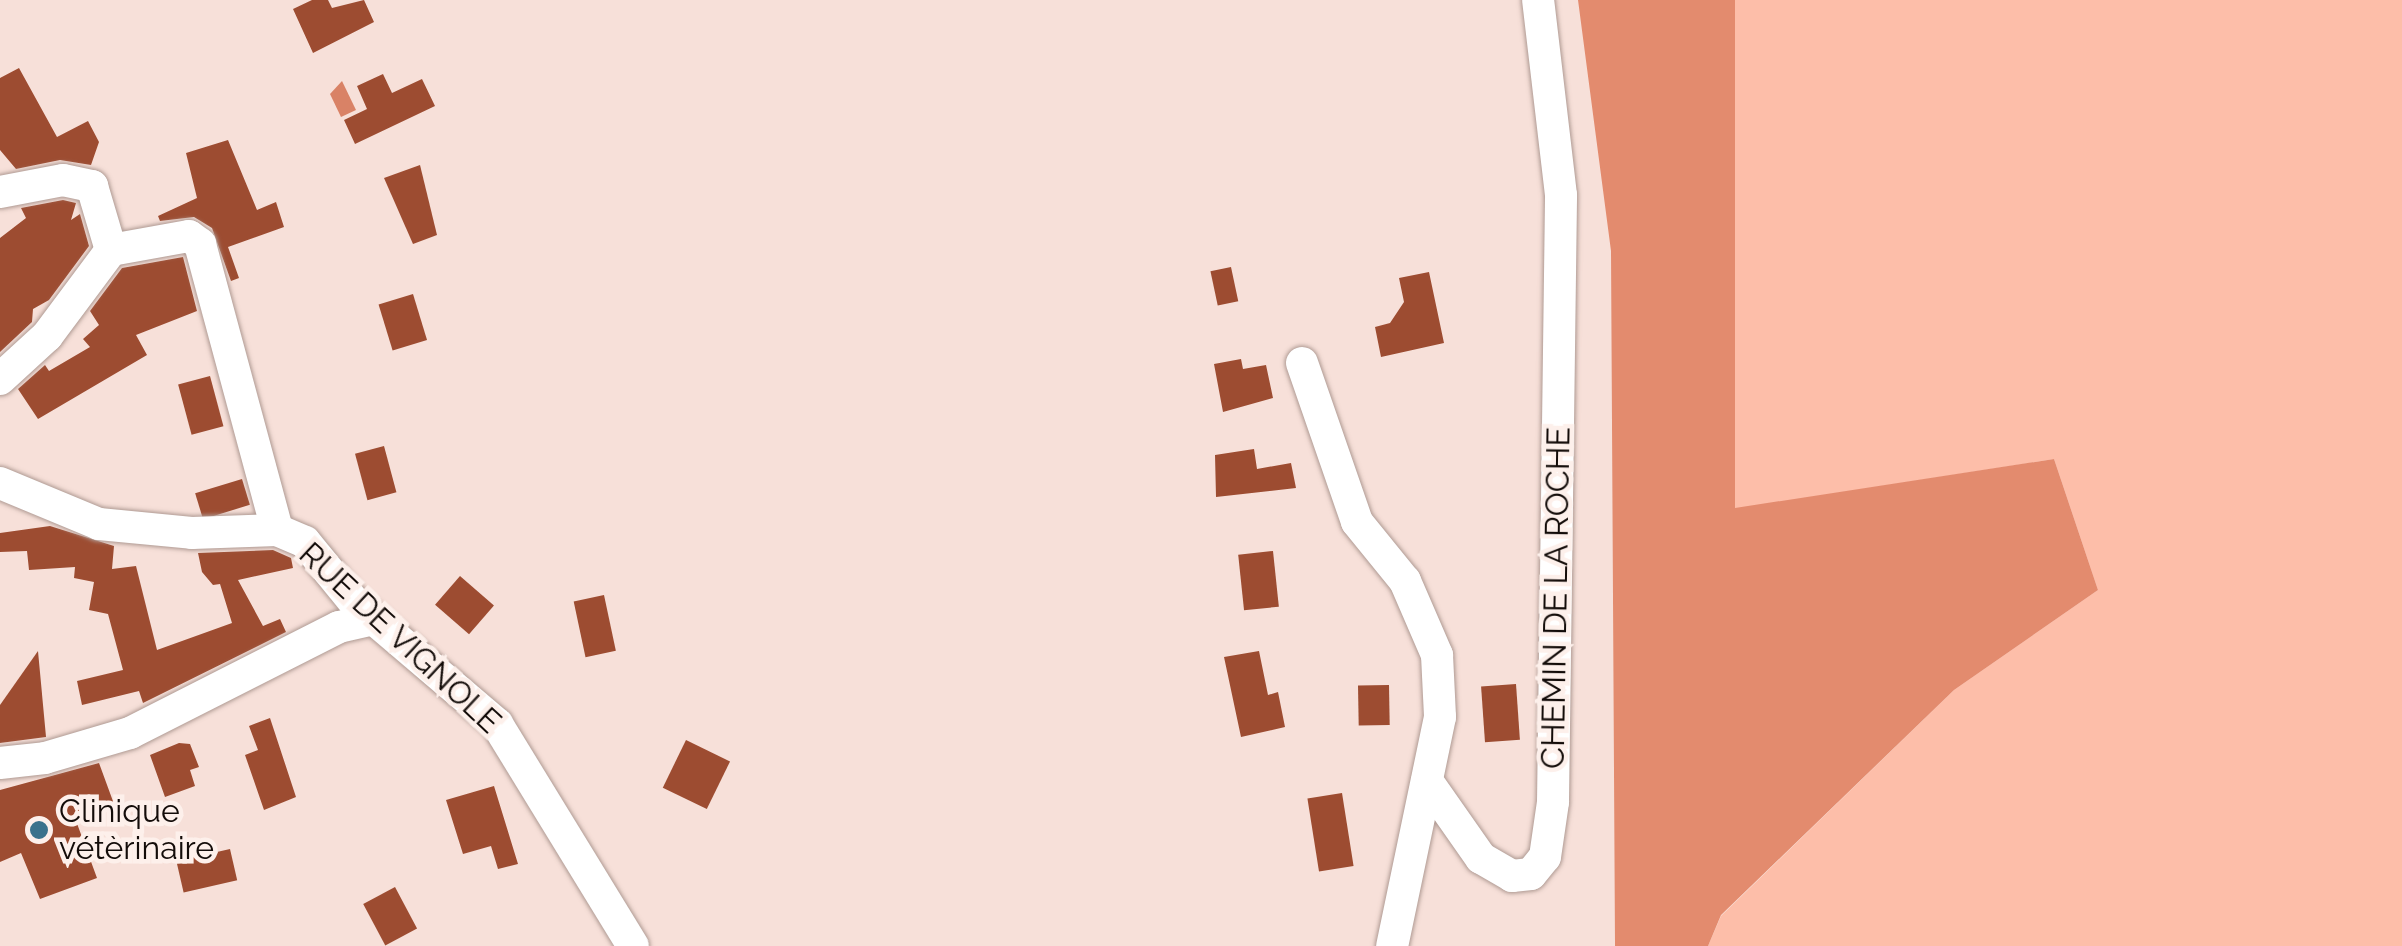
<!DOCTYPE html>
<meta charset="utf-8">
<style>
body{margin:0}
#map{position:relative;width:2402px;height:946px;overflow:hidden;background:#f7e0d9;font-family:Raleway,sans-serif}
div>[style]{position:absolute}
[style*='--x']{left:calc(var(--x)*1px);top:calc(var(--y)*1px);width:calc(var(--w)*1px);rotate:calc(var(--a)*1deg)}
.green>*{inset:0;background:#fdbea9}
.forest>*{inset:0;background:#e38b6e}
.water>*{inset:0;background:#d98266}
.building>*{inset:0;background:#9d4c31;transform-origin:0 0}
.roads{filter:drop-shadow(0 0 2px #af9a93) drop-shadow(0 0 2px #af9a93)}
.minor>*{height:32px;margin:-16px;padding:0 16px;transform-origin:16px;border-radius:16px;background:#fff}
.dots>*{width:28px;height:28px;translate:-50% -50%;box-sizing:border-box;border:5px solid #fdf0eb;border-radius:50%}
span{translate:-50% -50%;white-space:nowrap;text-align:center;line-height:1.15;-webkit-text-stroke:9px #fdf0eb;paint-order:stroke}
.street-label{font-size:32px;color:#130c09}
.poi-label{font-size:32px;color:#130c09}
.left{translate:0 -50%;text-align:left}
</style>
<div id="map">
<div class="green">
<div style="clip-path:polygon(1735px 0,2402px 0,2402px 946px,1708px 946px,1721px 916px,1954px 690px,2098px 590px,2054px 459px,1734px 509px)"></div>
</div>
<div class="forest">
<div style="clip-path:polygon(1578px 0,1735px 0,1735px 508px,2054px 459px,2098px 590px,1954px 690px,1721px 915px,1708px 946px,1615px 946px,1611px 251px)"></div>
</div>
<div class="water">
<div style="clip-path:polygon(342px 81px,356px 110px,341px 117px,330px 94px)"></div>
</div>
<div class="building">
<div style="clip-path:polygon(312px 0,328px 0,332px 8px,364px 0,374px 22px,313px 53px,293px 9px)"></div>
<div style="clip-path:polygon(19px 68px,57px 137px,88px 121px,99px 142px,91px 165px,60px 160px,16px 169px,0 150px,0 78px)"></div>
<div style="clip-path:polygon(383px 74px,392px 93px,422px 79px,435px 106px,355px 144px,344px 120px,367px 109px,357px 86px)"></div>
<div style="clip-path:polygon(228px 140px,257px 210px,276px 202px,284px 227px,228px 247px,239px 278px,231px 281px,212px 228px,194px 217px,160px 221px,158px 216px,197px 198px,186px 153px)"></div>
<div style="clip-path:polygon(420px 165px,437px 235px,413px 244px,384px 178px)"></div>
<div style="clip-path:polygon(63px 200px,76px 203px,71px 220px,80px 214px,89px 246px,49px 300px,33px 309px,32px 322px,0 352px,0 238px,26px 218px,21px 208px)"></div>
<div style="clip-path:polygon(183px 257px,197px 311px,136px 335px,147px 355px,38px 419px,18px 389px,45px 365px,49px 371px,90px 347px,83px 339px,99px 325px,90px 311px,122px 268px)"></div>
<div style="left:1231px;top:267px;width:35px;height:21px;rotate:78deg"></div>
<div style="clip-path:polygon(1429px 272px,1444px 343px,1381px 357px,1375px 327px,1390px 323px,1404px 302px,1399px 278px)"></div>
<div style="left:413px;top:294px;width:48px;height:36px;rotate:73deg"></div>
<div style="clip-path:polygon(1241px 359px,1243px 369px,1266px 365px,1273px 398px,1223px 412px,1214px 364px)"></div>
<div style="left:210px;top:376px;width:52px;height:33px;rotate:75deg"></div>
<div style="left:384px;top:446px;width:48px;height:30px;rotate:75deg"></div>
<div style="clip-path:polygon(1254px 449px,1257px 469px,1291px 463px,1296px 488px,1216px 497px,1215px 455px)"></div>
<div style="left:242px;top:479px;width:27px;height:49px;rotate:73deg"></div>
<div style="clip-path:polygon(50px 526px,114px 546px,112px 569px,136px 566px,157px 650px,232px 623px,220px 584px,213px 585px,202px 572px,198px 553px,273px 550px,291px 558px,293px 568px,238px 580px,263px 626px,280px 619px,286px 632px,143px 703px,139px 691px,82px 705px,77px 681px,123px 670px,108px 614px,89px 610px,94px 582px,74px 578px,75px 567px,29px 570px,27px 551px,0 552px,0 533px)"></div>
<div style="left:1273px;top:551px;width:56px;height:35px;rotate:84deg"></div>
<div style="left:460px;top:576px;width:45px;height:38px;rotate:41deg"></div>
<div style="left:604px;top:595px;width:57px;height:31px;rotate:78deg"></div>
<div style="clip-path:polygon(38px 651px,46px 737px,0 743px,0 705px)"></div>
<div style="clip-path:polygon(1259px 651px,1268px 695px,1278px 692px,1285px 727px,1241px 737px,1224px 657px)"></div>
<div style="left:1516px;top:684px;width:56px;height:35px;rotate:86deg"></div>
<div style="left:1389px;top:685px;width:40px;height:31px;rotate:89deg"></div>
<div style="clip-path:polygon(270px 718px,296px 797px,264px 810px,245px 755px,258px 750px,249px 726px)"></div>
<div style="left:686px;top:740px;width:49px;height:53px;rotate:26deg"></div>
<div style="clip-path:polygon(179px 743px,190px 744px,199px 767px,190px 770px,195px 786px,165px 797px,150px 755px)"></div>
<div style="clip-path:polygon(99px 763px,114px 804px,75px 818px,97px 878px,40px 899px,21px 853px,0 862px,0 790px)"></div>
<div style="clip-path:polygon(494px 786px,518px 864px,498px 869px,491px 846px,463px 854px,446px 800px)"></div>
<div style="left:1342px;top:793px;width:74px;height:35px;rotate:81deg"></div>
<div style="left:230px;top:849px;width:32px;height:55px;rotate:77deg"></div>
<div style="left:395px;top:887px;width:47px;height:36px;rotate:62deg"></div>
</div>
<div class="roads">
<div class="minor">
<div style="--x:0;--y:192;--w:64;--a:-10.8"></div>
<div style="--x:63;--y:180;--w:30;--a:12"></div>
<div style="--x:92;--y:186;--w:67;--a:73.5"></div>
<div style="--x:111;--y:250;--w:79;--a:-10.2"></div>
<div style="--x:189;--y:236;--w:14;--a:36"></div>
<div style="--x:200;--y:244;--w:296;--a:74.9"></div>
<div style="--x:1302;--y:363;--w:168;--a:70.9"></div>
<div style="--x:1357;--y:522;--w:76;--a:50.9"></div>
<div style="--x:1405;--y:581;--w:81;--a:66.6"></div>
<div style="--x:1437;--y:655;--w:62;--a:87.2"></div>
<div style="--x:1440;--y:717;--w:234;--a:101.8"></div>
<div style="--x:0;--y:379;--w:64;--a:-42.5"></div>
<div style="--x:47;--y:336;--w:107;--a:-53.3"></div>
<div style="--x:0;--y:483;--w:107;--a:22.5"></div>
<div style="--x:99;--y:524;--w:93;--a:5.5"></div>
<div style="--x:192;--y:533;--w:85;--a:-2"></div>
<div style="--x:277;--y:530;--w:30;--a:23"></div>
<div style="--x:305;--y:542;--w:79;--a:50.7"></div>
<div style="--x:355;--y:603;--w:187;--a:40.4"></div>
<div style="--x:497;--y:724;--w:260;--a:58.5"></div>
<div style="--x:0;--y:763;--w:45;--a:-6.3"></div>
<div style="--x:45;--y:758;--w:89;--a:-16.4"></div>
<div style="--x:130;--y:733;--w:234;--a:-26.9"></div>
<div style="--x:339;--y:627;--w:36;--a:-13"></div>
<div style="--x:1427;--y:781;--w:94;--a:55"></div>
<div style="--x:1481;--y:858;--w:36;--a:30"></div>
<div style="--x:1512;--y:876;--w:19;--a:-6"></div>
<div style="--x:1531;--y:874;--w:22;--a:-51"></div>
<div style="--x:1545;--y:857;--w:56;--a:-81.7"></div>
<div style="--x:1553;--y:802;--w:607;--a:-89.24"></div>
<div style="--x:1561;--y:195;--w:196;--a:-96.7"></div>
</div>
</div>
<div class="dots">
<div style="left:39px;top:830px;background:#3a728c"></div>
</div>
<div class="street-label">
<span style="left:1556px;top:598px;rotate:-89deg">CHEMIN DE LA ROCHE</span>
<span style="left:400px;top:638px;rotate:43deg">RUE DE VIGNOLE</span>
</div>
<div class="poi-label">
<span class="left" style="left:59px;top:830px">Clinique<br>vétèrinaire</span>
</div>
</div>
